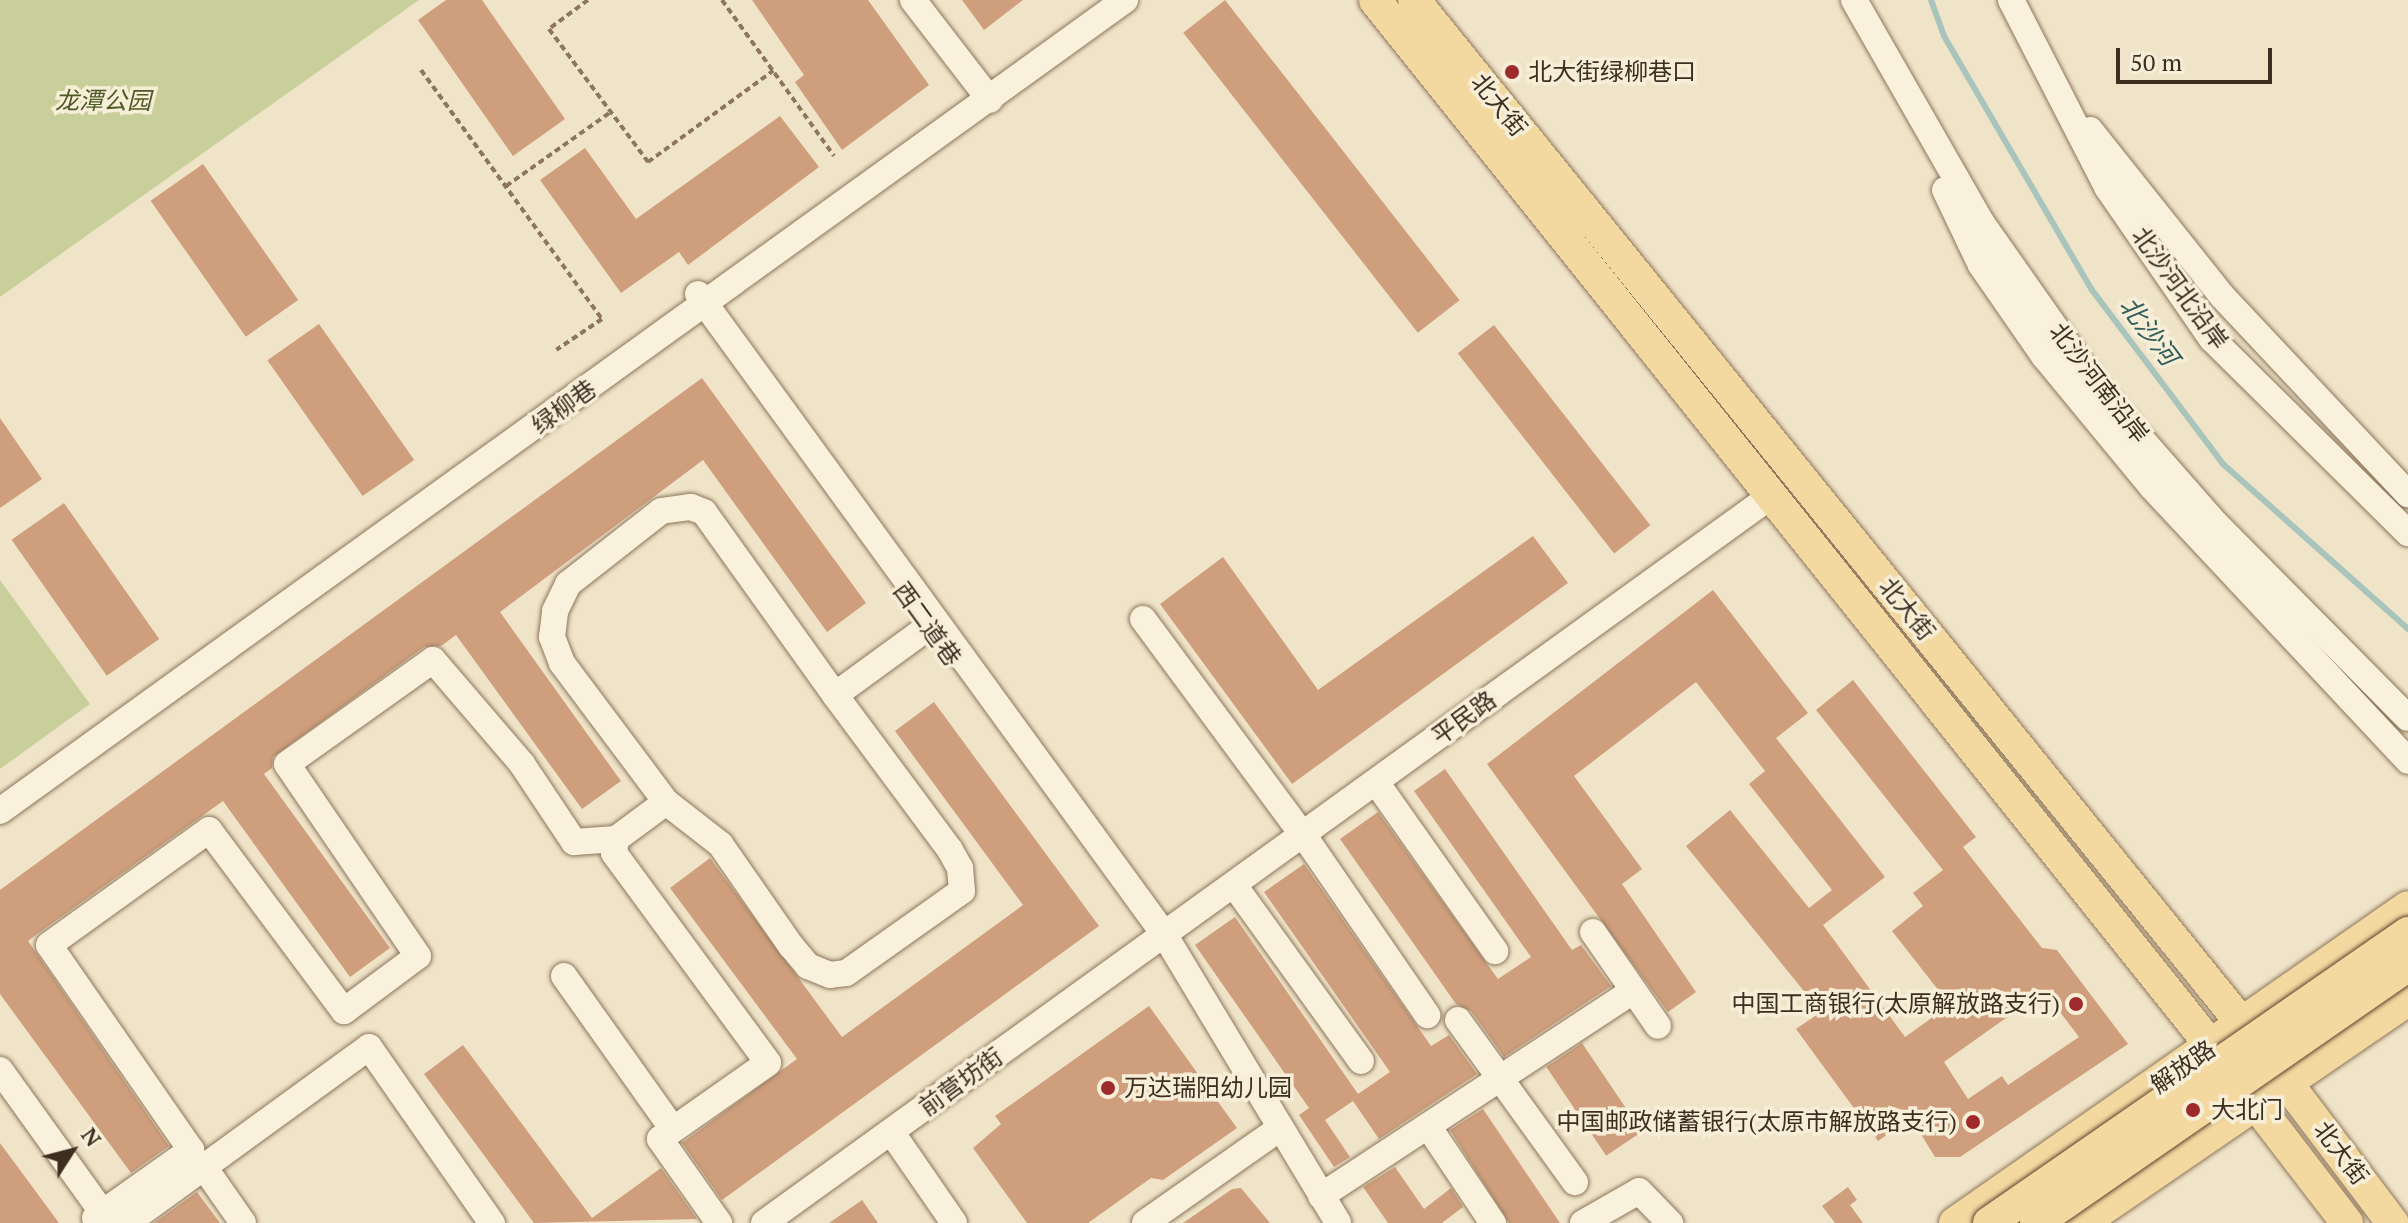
<!DOCTYPE html>
<meta charset="utf-8">
<style>
body{margin:0}
#map{position:relative;width:2408px;height:1223px;overflow:hidden;background:#f0e4c8;font-family:"PT Serif","Noto Sans SC",serif}
div>[style]{position:absolute}
[style*='--x']{left:calc(var(--x)*1px);top:calc(var(--y)*1px);width:calc(var(--w)*1px);rotate:calc(var(--a)*1deg)}
.green>*{inset:0;background:#c9cf9b}
.stream>*{height:6px;margin:-3px;padding:0 3px;transform-origin:3px;border-radius:3px;background:#a9c4bc}
.building>*{inset:0;background:#cf9f7d;transform-origin:0 0}
.path>*{height:4px;margin-top:-2px;transform-origin:0;background:repeating-linear-gradient(90deg,#8d765c 0 6px,transparent 0 10px)}
.roads{filter:drop-shadow(0 0 2px #8d765c) drop-shadow(0 0 2px #8d765c)}
.minor>*{height:26px;margin:-13px;padding:0 13px;transform-origin:13px;border-radius:13px;background:#faf1dc}
.major>*{height:32px;margin:-16px;padding:0 16px;transform-origin:16px;border-radius:16px;background:#f3d9a0}
.bridges{filter:drop-shadow(0 0 2px #5b4430) drop-shadow(0 0 2px #5b4430)}
.major-bridge>*{height:32px;margin:-16px;padding:0 16px;transform-origin:16px;border-radius:16px;background:#f3d9a0}
.dots>*{width:22px;height:22px;translate:-50% -50%;box-sizing:border-box;border:4px solid #f7eed8;border-radius:50%}
span{translate:-50% -50%;white-space:nowrap;text-align:center;line-height:1.15;-webkit-text-stroke:7px #f7eed8;paint-order:stroke}
.poi-label{font-size:24px;color:#3d2e20}
.left{translate:0 -50%;text-align:left}
.right{translate:-100% -50%;text-align:right}
.park-label{font-size:24px;color:#4d5a26;font-style:italic}
.street-label{font-size:24px;color:#3d2e20}
.water-label{font-size:26px;color:#2f5d5a;font-style:italic}
.north{position:absolute;left:32px;top:1111px;width:80px;height:80px;-webkit-text-stroke:6px #f7eed8;paint-order:stroke;rotate:54deg;font-size:22px;font-weight:700;line-height:32px;text-align:center;color:#3d2e20}
.north::after{content:'';display:block;margin:auto;width:28px;height:36px;background:#3d2e20;clip-path:polygon(50% 0,100% 100%,50% 72%,0 100%)}
.scale{position:absolute;left:2116px;top:48px;width:156px;height:36px;box-sizing:border-box;border:4px solid #3d2e20;border-top:0;padding-left:10px;font-size:24px;line-height:28px;white-space:nowrap;color:#3d2e20;-webkit-text-stroke:6px #f7eed8;paint-order:stroke}
</style>
<div id="map">
<div class="green">
<div style="clip-path:polygon(0 0,419px 0,0 297px)"></div>
<div style="clip-path:polygon(0 580px,90px 704px,0 769px)"></div>
</div>
<div class="stream">
<div style="--x:1931;--y:0;--w:38;--a:70"></div>
<div style="--x:1944;--y:36;--w:294;--a:59.8"></div>
<div style="--x:2092;--y:290;--w:218;--a:53"></div>
<div style="--x:2223;--y:464;--w:248;--a:41.7"></div>
</div>
<div class="building">
<div style="clip-path:polygon(446px 0,482px 0,565px 119px,513px 156px,418px 20px)"></div>
<div style="clip-path:polygon(752px 0,868px 0,929px 85px,842px 150px,795px 82px,804px 75px)"></div>
<div style="clip-path:polygon(962px 0,1023px 0,984px 30px)"></div>
<div style="left:1225px;top:0;width:381px;height:53px;rotate:52deg"></div>
<div style="clip-path:polygon(780px 116px,819px 167px,688px 265px,679px 252px,621px 293px,540px 180px,585px 148px,636px 219px)"></div>
<div style="left:203px;top:164px;width:166px;height:64px;rotate:55deg"></div>
<div style="left:319px;top:324px;width:166px;height:63px;rotate:55deg"></div>
<div style="left:1494px;top:325px;width:254px;height:46px;rotate:52deg"></div>
<div style="clip-path:polygon(702px 378px,866px 603px,827px 632px,703px 460px,500px 612px,621px 781px,582px 809px,456px 635px,441px 646px,424px 647px,273px 757px,272px 768px,264px 774px,390px 948px,350px 977px,223px 801px,40px 932px,28px 941px,169px 1146px,131px 1173px,0 994px,0 890px)"></div>
<div style="clip-path:polygon(0 418px,42px 479px,0 508px)"></div>
<div style="left:64px;top:503px;width:166px;height:64px;rotate:55deg"></div>
<div style="clip-path:polygon(1533px 536px,1568px 583px,1292px 784px,1160px 604px,1223px 557px,1318px 690px)"></div>
<div style="clip-path:polygon(evenodd,1713px 590px,1808px 713px,1776px 738px,1885px 877px,1823px 925px,1905px 1037px,1950px 1005px,1892px 931px,1923px 906px,1913px 893px,1943px 870px,1816px 710px,1853px 680px,1976px 837px,1963px 847px,2042px 948px,2057px 950px,2128px 1044px,1960px 1157px,1935px 1157px,1911px 1118px,1878px 1141px,1796px 1029px,1821px 1012px,1686px 846px,1730px 810px,1809px 908px,1832px 890px,1749px 784px,1765px 771px,1696px 682px,1574px 776px,1642px 869px,1622px 884px,1696px 992px,1668px 1012px,1487px 764px,1713px 590px,2044px 991px,2079px 1037px,2008px 1085px,2002px 1076px,1968px 1099px,1944px 1062px,2044px 991px)"></div>
<div style="clip-path:polygon(934px 702px,1099px 926px,722px 1200px,682px 1143px,797px 1059px,670px 888px,710px 858px,842px 1037px,1023px 905px,895px 731px)"></div>
<div style="clip-path:polygon(1445px 769px,1572px 950px,1581px 945px,1611px 986px,1504px 1057px,1471px 1011px,1456px 1004px,1340px 839px,1378px 812px,1498px 979px,1531px 957px,1414px 791px)"></div>
<div style="clip-path:polygon(1304px 864px,1431px 1046px,1449px 1035px,1477px 1074px,1379px 1139px,1353px 1101px,1325px 1120px,1350px 1157px,1334px 1167px,1299px 1115px,1309px 1108px,1195px 945px,1235px 917px,1358px 1094px,1390px 1072px,1264px 892px)"></div>
<div style="clip-path:polygon(1149px 1006px,1237px 1128px,1163px 1180px,1151px 1178px,1088px 1223px,1027px 1223px,973px 1148px,1001px 1124px,995px 1116px)"></div>
<div style="left:1582px;top:1043px;width:107px;height:43px;rotate:56deg"></div>
<div style="clip-path:polygon(463px 1045px,592px 1218px,661px 1168px,697px 1219px,534px 1223px,424px 1074px)"></div>
<div style="clip-path:polygon(1483px 1109px,1560px 1223px,1509px 1223px,1450px 1130px)"></div>
<div style="clip-path:polygon(0 1143px,59px 1223px,0 1223px)"></div>
<div style="clip-path:polygon(1395px 1167px,1424px 1209px,1451px 1188px,1463px 1207px,1442px 1223px,1388px 1223px,1363px 1187px)"></div>
<div style="clip-path:polygon(1848px 1187px,1857px 1200px,1850px 1205px,1863px 1223px,1835px 1223px,1822px 1206px)"></div>
<div style="clip-path:polygon(1241px 1188px,1270px 1223px,1183px 1223px,1232px 1189px)"></div>
<div style="clip-path:polygon(197px 1192px,220px 1223px,154px 1223px)"></div>
<div style="clip-path:polygon(862px 1200px,878px 1223px,829px 1223px)"></div>
</div>
<div class="path">
<div style="--x:588;--y:0;--w:49;--a:143.4"></div>
<div style="--x:549;--y:29;--w:166;--a:53.3"></div>
<div style="--x:648;--y:162;--w:155;--a:-36.1"></div>
<div style="--x:722;--y:0;--w:192;--a:54.3"></div>
<div style="--x:421;--y:70;--w:308;--a:54"></div>
<div style="--x:602;--y:319;--w:55;--a:146"></div>
<div style="--x:506;--y:186;--w:128;--a:-35.2"></div>
</div>
<div class="roads">
<div class="minor">
<div style="--x:913;--y:0;--w:126;--a:52.4"></div>
<div style="--x:1854;--y:0;--w:256;--a:60.2"></div>
<div style="--x:1981;--y:222;--w:210;--a:54.9"></div>
<div style="--x:2102;--y:394;--w:171;--a:48.8"></div>
<div style="--x:2215;--y:523;--w:274;--a:45.3"></div>
<div style="--x:2011;--y:0;--w:210;--a:62.8"></div>
<div style="--x:2107;--y:187;--w:185;--a:55.4"></div>
<div style="--x:2212;--y:339;--w:276;--a:44.7"></div>
<div style="--x:2090;--y:130;--w:212;--a:51.5"></div>
<div style="--x:2222;--y:296;--w:272;--a:46.8"></div>
<div style="--x:1945;--y:190;--w:83;--a:64.4"></div>
<div style="--x:1981;--y:265;--w:111;--a:55.3"></div>
<div style="--x:2044;--y:356;--w:170;--a:50.5"></div>
<div style="--x:2152;--y:487;--w:375;--a:46.9"></div>
<div style="--x:698;--y:294;--w:792;--a:53.94"></div>
<div style="--x:1164;--y:934;--w:337;--a:58.9"></div>
<div style="--x:1143;--y:619;--w:279;--a:53.5"></div>
<div style="--x:1309;--y:843;--w:209;--a:55.5"></div>
<div style="--x:835;--y:695;--w:193;--a:53.4"></div>
<div style="--x:950;--y:850;--w:21;--a:61"></div>
<div style="--x:960;--y:868;--w:23;--a:85"></div>
<div style="--x:962;--y:891;--w:142;--a:144.7"></div>
<div style="--x:846;--y:973;--w:16;--a:173"></div>
<div style="--x:830;--y:975;--w:24;--a:-158"></div>
<div style="--x:808;--y:966;--w:26;--a:-130"></div>
<div style="--x:791;--y:946;--w:124;--a:-124.8"></div>
<div style="--x:720;--y:844;--w:68;--a:-142.1"></div>
<div style="--x:666;--y:802;--w:174;--a:-126.8"></div>
<div style="--x:562;--y:663;--w:28;--a:-111"></div>
<div style="--x:552;--y:637;--w:26;--a:-83"></div>
<div style="--x:555;--y:611;--w:30;--a:-64"></div>
<div style="--x:568;--y:584;--w:118;--a:-38.1"></div>
<div style="--x:661;--y:511;--w:30;--a:-8"></div>
<div style="--x:691;--y:507;--w:14;--a:21"></div>
<div style="--x:704;--y:512;--w:225;--a:54.4"></div>
<div style="--x:835;--y:695;--w:124;--a:-36.1"></div>
<div style="--x:1376;--y:782;--w:207;--a:54.8"></div>
<div style="--x:666;--y:802;--w:62;--a:143.5"></div>
<div style="--x:616;--y:839;--w:14;--a:98"></div>
<div style="--x:614;--y:853;--w:260;--a:53.7"></div>
<div style="--x:768;--y:1063;--w:132;--a:144.9"></div>
<div style="--x:660;--y:1139;--w:103;--a:54.9"></div>
<div style="--x:0;--y:811;--w:1387;--a:-35.79"></div>
<div style="--x:1234;--y:885;--w:217;--a:54.2"></div>
<div style="--x:1593;--y:932;--w:114;--a:55.3"></div>
<div style="--x:564;--y:976;--w:186;--a:54.6"></div>
<div style="--x:1458;--y:1020;--w:200;--a:54.2"></div>
<div style="--x:0;--y:1070;--w:188;--a:54.3"></div>
<div style="--x:1428;--y:1126;--w:117;--a:56.2"></div>
<div style="--x:892;--y:1133;--w:109;--a:55.4"></div>
<div style="--x:204;--y:1167;--w:204;--a:-36"></div>
<div style="--x:369;--y:1047;--w:215;--a:55.1"></div>
<div style="--x:1321;--y:1196;--w:373;--a:-33.3"></div>
<div style="--x:95;--y:1218;--w:118;--a:-35.3"></div>
<div style="--x:191;--y:1150;--w:249;--a:-124.7"></div>
<div style="--x:49;--y:945;--w:197;--a:-35.7"></div>
<div style="--x:209;--y:830;--w:226;--a:53.3"></div>
<div style="--x:344;--y:1011;--w:92;--a:-36.6"></div>
<div style="--x:418;--y:956;--w:232;--a:-124.3"></div>
<div style="--x:287;--y:764;--w:179;--a:-35.5"></div>
<div style="--x:433;--y:660;--w:137;--a:49.4"></div>
<div style="--x:522;--y:764;--w:94;--a:56.3"></div>
<div style="--x:574;--y:842;--w:42;--a:-4.1"></div>
<div style="--x:127;--y:1223;--w:95;--a:-36"></div>
<div style="--x:204;--y:1167;--w:68;--a:55.1"></div>
<div style="--x:764;--y:1223;--w:1242;--a:-35.83"></div>
<div style="--x:1145;--y:1223;--w:165;--a:-35.1"></div>
<div style="--x:1583;--y:1223;--w:64;--a:-29.7"></div>
<div style="--x:1639;--y:1191;--w:45;--a:45.9"></div>
</div>
<div class="major">
<div style="--x:1375;--y:0;--w:1340;--a:51.36"></div>
<div style="--x:2212;--y:1047;--w:222;--a:52.5"></div>
<div style="--x:1414;--y:0;--w:1318;--a:51.03"></div>
<div style="--x:2243;--y:1025;--w:248;--a:52.9"></div>
<div style="--x:1955;--y:1223;--w:552;--a:-34.9"></div>
<div style="--x:2082;--y:1223;--w:395;--a:-34.4"></div>
</div>
</div>
<div class="bridges">
<div class="major-bridge">
<div style="--x:1989;--y:1223;--w:510;--a:-34.69"></div>
<div style="--x:2036;--y:1223;--w:453;--a:-34.7"></div>
</div>
</div>
<div class="dots">
<div style="left:1512px;top:72px;background:#9e2a2b"></div>
<div style="left:2076px;top:1004px;background:#9e2a2b"></div>
<div style="left:1108px;top:1088px;background:#9e2a2b"></div>
<div style="left:2193px;top:1110px;background:#9e2a2b"></div>
<div style="left:1973px;top:1122px;background:#9e2a2b"></div>
</div>
<div class="poi-label">
<span class="left" style="left:1528px;top:72px">北大街绿柳巷口</span>
<span class="right" style="left:2060px;top:1004px">中国工商银行(太原解放路支行)</span>
<span class="left" style="left:1124px;top:1088px">万达瑞阳幼儿园</span>
<span class="left" style="left:2211px;top:1110px">大北门</span>
<span class="right" style="left:1957px;top:1122px">中国邮政储蓄银行(太原市解放路支行)</span>
</div>
<div class="park-label">
<span style="left:103px;top:101px">龙潭公园</span>
</div>
<div class="street-label">
<span style="left:1499px;top:105px;rotate:51deg">北大街</span>
<span style="left:2180px;top:288px;rotate:54deg">北沙河北沿岸</span>
<span style="left:2099px;top:383px;rotate:52deg">北沙河南沿岸</span>
<span style="left:564px;top:407px;rotate:-36deg">绿柳巷</span>
<span style="left:1907px;top:609px;rotate:51deg">北大街</span>
<span style="left:927px;top:624px;rotate:54deg">西二道巷</span>
<span style="left:1464px;top:718px;rotate:-36deg">平民路</span>
<span style="left:2183px;top:1067px;rotate:-35deg">解放路</span>
<span style="left:961px;top:1082px;rotate:-36deg">前营坊街</span>
<span style="left:2341px;top:1153px;rotate:53deg">北大街</span>
</div>
<div class="water-label">
<span style="left:2149px;top:331px;rotate:53deg">北沙河</span>
</div>
<div class="north">N</div>
<div class="scale">50 m</div>
</div>
